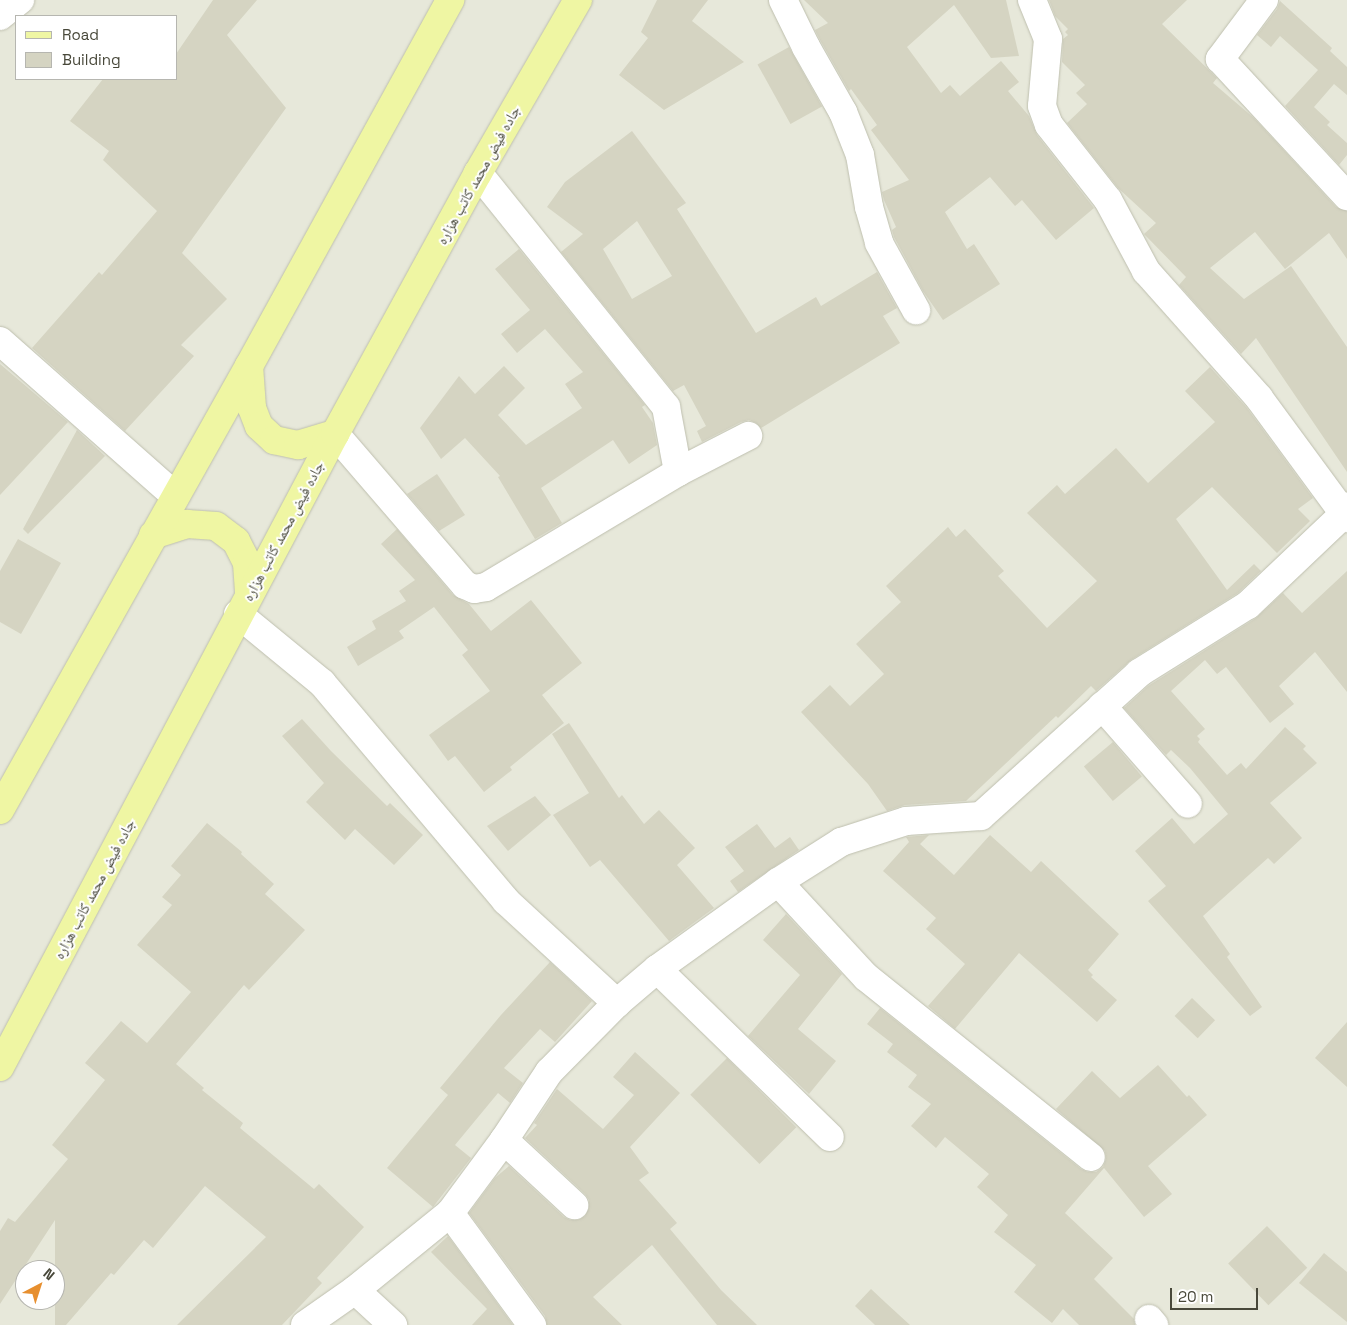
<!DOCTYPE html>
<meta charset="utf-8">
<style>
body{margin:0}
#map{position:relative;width:1347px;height:1325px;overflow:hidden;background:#f4f4eb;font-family:"Space Grotesk","Noto Naskh Arabic",sans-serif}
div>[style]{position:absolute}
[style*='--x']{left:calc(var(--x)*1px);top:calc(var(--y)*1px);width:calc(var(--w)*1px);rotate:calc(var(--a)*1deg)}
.residential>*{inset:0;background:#e7e8da}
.building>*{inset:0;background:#d5d4c2;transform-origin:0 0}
.roads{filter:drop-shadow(0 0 1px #bebfae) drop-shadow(0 0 1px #bebfae)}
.minor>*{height:28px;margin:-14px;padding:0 14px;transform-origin:14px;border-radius:14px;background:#fff}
.major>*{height:28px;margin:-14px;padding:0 14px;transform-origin:14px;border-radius:14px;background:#eff6a3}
span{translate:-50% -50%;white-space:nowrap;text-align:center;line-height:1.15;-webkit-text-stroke:4px #fff;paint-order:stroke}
.street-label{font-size:15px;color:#48483a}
.legend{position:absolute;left:15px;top:15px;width:162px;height:65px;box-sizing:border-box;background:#fff;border:1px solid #b6b6b0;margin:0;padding:6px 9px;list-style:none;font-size:15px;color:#48483a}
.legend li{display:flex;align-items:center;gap:10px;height:25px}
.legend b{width:25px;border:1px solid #b6b6b0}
.north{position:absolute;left:15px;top:1260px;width:50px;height:50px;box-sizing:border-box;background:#fff;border:1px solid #b6b6b0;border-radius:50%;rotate:40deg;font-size:14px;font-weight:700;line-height:20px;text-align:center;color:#48483a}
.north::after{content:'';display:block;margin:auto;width:18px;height:22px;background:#e78f2f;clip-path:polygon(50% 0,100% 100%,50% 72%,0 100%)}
.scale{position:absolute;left:1170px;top:1288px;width:88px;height:22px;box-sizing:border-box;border:2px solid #48483a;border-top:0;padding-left:6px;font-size:15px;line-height:18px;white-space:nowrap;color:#48483a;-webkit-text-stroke:4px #fff;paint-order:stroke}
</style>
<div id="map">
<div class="residential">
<div style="clip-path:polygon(evenodd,0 0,1347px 0,1347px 1325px,0 1325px,0 0,16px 16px,176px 16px,176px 79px,16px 79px,16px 16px,0 0,25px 1270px,55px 1270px,55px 1300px,25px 1300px,25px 1270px)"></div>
</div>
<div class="building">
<div style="clip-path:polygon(213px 0,257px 0,227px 35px,286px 108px,182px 253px,227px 299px,181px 345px,194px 356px,125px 431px,32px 348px,99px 272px,102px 275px,157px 211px,103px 160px,109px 151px,70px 121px,103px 79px,176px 79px,176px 54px)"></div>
<div style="clip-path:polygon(657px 0,708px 0,692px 21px,744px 62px,664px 110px,619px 75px,648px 38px,641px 32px)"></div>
<div style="clip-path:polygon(804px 0,1006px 0,1019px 56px,991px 58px,954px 5px,907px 47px,941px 93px,950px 85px,960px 96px,1001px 61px,1019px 82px,1008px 91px,1029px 116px,1037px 135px,1094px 208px,1056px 240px,1022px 200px,1015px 206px,990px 177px,945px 212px,967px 249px,974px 244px,1000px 284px,943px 320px,923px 291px,894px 237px,892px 230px,896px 227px,884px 200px,882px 192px,909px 180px,871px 130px,877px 125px,851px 89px,849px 91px,820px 40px,815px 30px,828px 23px)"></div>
<div style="clip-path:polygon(1049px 0,1187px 0,1162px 24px,1217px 78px,1213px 83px,1254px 118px,1336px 207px,1347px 211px,1347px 259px,1329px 233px,1285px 269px,1255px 232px,1210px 268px,1244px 299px,1291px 266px,1347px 347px,1347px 472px,1256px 338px,1241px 354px,1179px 285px,1186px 277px,1144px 234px,1156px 223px,1118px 188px,1067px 123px,1087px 104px,1076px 93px,1085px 85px,1062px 62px,1063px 39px,1068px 35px,1065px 32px,1068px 29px,1055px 16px)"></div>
<div style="clip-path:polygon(1280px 1px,1332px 48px,1330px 51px,1347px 67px,1347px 95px,1334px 84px,1314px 107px,1330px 122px,1327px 125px,1347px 143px,1347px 155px,1339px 165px,1285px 106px,1318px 70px,1280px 36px,1271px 47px,1257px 35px,1277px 9px)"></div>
<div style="left:789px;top:47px;width:68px;height:36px;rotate:61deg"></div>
<div style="clip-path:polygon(evenodd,632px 131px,686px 203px,677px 209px,756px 333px,816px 297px,821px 306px,877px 272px,897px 308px,883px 316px,900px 343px,761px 428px,756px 423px,749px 420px,741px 422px,702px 442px,697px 431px,706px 426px,684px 385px,673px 391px,561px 252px,583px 234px,547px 207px,565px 182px,632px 131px,637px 221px,672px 276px,632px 299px,603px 249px,637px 221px)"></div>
<div style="clip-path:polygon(519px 249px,645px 405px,642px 407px,653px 423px,657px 445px,629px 464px,613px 440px,541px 488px,562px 523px,535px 539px,498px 477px,500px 476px,465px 438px,441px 459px,420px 428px,459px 376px,475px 394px,504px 366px,525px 388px,498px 415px,526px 445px,582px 408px,565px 384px,583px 372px,545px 329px,517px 353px,501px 334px,530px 310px,495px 269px)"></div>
<div style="clip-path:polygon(0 364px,68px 422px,0 495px)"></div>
<div style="clip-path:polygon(1210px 367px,1247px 408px,1313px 498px,1298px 509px,1310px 521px,1277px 553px,1212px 487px,1176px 519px,1227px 590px,1254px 564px,1261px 571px,1238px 593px,1131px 660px,1096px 691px,1091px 686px,1058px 718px,1056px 716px,966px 801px,905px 805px,887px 811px,868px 784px,801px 712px,830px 685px,850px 706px,884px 674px,856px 644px,901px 602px,886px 586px,948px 527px,956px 537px,965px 529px,1004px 571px,998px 576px,1047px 628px,1097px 581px,1027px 513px,1057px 485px,1065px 494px,1116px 448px,1148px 483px,1215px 422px,1185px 391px)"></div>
<div style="clip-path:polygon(77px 430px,105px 456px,28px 534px,23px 529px)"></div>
<div style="clip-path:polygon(437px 474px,465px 515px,439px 531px,407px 494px)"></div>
<div style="clip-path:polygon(397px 529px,453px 595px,469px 604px,491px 631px,531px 600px,582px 663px,542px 695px,564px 723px,510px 767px,512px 770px,484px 792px,455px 756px,448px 761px,429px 735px,490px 691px,462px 655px,468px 650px,434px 607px,399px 631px,404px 638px,358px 666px,347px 647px,376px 629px,372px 621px,406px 601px,399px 591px,415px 580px,381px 544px)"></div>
<div style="clip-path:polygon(18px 539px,61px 563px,21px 634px,0 622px,0 571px)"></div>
<div style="clip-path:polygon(1347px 571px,1347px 692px,1315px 652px,1279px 686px,1294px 704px,1270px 723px,1226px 667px,1217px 674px,1205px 660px,1171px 691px,1205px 729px,1197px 736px,1200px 739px,1198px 742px,1227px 775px,1241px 763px,1246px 769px,1285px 727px,1306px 746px,1303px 749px,1317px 763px,1270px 803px,1302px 838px,1274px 864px,1268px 858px,1203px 916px,1230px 954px,1227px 957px,1262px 1007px,1250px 1016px,1148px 901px,1166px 886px,1135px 851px,1172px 818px,1194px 844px,1228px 814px,1190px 768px,1171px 750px,1166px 755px,1124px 708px,1148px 686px,1256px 618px,1283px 593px,1302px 613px)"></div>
<div style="clip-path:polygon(302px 719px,331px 751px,387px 806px,390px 803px,423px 835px,394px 865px,355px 829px,345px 840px,306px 802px,324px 783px,282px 736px)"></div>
<div style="clip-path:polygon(569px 723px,619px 798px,622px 795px,644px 824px,659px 810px,695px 848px,677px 865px,714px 908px,669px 941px,600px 860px,590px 867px,553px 815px,589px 793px,552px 734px)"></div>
<div style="left:1113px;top:742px;width:45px;height:38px;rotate:50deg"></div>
<div style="clip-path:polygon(535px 796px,551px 815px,508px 851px,487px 826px)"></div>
<div style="clip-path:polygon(207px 823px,242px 852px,241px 854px,274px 884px,265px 894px,305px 930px,249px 990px,244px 985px,176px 1064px,204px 1088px,202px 1090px,243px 1123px,240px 1128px,314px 1189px,319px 1184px,364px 1227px,317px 1278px,322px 1283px,282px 1325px,177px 1325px,266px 1237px,205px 1186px,153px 1248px,144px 1240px,114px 1275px,111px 1273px,66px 1325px,55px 1325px,55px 1220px,0 1304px,0 1231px,8px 1218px,15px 1222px,68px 1159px,52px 1145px,105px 1080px,85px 1063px,121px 1021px,147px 1043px,191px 992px,137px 945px,172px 905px,162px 897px,181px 875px,171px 866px)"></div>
<div style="clip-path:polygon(757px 824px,775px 848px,790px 837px,799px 850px,738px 892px,730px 881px,744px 871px,725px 847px)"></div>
<div style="clip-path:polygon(929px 835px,920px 844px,954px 875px,990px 835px,1031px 872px,1041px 861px,1119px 934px,1088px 970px,1093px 975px,1091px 977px,1117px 1000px,1097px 1022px,1019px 953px,955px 1029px,928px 1006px,965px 964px,926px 929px,936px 918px,883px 871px,909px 842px,906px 837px)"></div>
<div style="clip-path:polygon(786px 914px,842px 974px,798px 1029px,836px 1061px,809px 1094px,748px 1036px,800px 975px,763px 940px)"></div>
<div style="clip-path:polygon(550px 962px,592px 1001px,555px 1042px,540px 1029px,504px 1068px,523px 1083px,510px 1103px,498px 1093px,455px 1145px,471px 1158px,433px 1207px,387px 1168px,448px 1095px,440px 1088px,501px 1015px)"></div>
<div style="left:1192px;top:998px;width:32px;height:25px;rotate:44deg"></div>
<div style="clip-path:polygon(880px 1008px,1081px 1169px,1088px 1172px,1096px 1172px,1103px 1167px,1106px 1159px,1105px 1151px,1056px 1109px,1092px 1071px,1120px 1098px,1158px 1065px,1187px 1097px,1189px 1095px,1207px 1115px,1148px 1166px,1172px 1194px,1144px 1217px,1104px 1168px,1065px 1213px,1113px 1258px,1094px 1279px,1134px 1319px,1135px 1325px,1079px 1325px,1063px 1309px,1052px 1323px,1014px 1292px,1036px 1265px,994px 1232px,1008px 1215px,977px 1187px,989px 1174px,945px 1137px,936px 1148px,911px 1126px,931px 1104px,908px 1087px,917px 1075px,887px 1052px,893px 1044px,867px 1024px)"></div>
<div style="clip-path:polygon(1347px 1022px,1347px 1087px,1315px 1058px)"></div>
<div style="clip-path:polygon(635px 1052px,680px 1093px,630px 1147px,649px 1173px,639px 1180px,677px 1223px,670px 1229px,721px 1290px,757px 1325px,717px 1325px,652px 1245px,593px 1297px,622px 1325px,547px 1325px,545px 1316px,469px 1213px,495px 1178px,509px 1166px,564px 1217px,570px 1220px,578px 1220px,585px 1216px,589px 1208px,589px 1200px,585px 1194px,525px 1138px,537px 1125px,534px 1123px,557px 1089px,603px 1129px,634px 1095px,613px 1077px)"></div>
<div style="left:727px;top:1058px;width:98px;height:52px;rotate:45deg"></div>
<div style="left:1267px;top:1226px;width:58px;height:54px;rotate:46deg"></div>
<div style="clip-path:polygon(448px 1236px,513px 1325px,472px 1325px,487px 1309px,431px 1252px)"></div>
<div style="clip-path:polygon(1324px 1253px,1347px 1272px,1347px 1322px,1299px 1283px)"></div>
<div style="clip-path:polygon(871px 1289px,886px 1303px,910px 1325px,875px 1325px,855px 1306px)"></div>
</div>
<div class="roads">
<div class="minor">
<div style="--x:783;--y:0;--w:52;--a:63.9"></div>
<div style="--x:806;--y:47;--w:75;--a:60.4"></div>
<div style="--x:843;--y:112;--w:46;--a:68.4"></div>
<div style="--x:860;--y:155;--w:53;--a:80.2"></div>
<div style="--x:869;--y:207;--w:37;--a:74"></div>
<div style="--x:879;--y:243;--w:77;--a:61.1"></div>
<div style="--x:1032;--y:0;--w:42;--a:67.7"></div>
<div style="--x:1048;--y:39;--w:67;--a:95.1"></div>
<div style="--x:1042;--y:106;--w:20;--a:70"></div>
<div style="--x:1049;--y:125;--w:95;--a:51.8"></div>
<div style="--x:1108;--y:200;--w:81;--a:61.8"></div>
<div style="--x:1146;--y:271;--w:170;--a:48.3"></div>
<div style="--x:1259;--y:398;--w:149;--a:53.7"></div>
<div style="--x:1264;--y:0;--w:74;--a:126.7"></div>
<div style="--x:1220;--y:59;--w:187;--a:47.2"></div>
<div style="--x:0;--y:16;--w:26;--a:-39"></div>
<div style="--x:478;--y:173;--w:300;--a:51.2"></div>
<div style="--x:666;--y:407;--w:66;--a:79.5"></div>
<div style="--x:0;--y:341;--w:234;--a:41.5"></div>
<div style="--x:335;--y:434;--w:199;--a:49.3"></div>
<div style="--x:465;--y:585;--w:10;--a:24"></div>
<div style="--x:474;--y:589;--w:12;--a:-9"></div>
<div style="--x:486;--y:587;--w:224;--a:-30.9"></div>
<div style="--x:678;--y:472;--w:79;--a:-27.2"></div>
<div style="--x:238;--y:614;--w:109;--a:39.4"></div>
<div style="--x:322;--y:683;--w:285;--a:49.8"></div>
<div style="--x:506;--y:901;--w:151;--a:42.6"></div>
<div style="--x:1102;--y:706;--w:130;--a:48.7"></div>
<div style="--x:778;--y:882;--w:129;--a:47.2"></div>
<div style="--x:866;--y:977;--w:288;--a:38.7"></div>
<div style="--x:657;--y:969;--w:241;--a:44.2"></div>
<div style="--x:504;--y:1140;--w:96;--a:42.9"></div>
<div style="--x:450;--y:1213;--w:139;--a:53.8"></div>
<div style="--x:355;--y:1290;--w:52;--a:42.6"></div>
<div style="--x:1149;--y:1319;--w:8;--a:50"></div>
<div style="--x:305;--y:1325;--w:61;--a:-35"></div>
<div style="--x:355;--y:1290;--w:122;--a:-39"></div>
<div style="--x:450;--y:1213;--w:91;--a:-53.5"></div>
<div style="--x:504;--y:1140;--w:82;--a:-56.5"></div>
<div style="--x:549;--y:1072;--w:97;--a:-45.4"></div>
<div style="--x:617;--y:1003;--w:52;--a:-40.4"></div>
<div style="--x:657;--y:969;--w:149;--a:-35.7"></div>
<div style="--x:778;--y:882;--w:75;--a:-32.4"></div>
<div style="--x:841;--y:842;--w:68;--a:-17.9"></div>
<div style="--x:906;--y:821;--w:75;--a:-3.8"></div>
<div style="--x:981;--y:816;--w:213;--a:-42.1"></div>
<div style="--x:1139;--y:673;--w:128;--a:-32"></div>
<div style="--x:1248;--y:605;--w:132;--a:-43.5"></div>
<div style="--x:1344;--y:514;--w:8;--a:-67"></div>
</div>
<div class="major">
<div style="--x:249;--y:366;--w:42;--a:85.9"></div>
<div style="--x:252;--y:408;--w:19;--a:69"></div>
<div style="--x:259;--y:426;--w:21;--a:43"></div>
<div style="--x:274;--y:440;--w:25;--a:12"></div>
<div style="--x:298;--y:445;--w:39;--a:-17"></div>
<div style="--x:153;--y:535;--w:36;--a:-18"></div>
<div style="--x:187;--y:524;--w:29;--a:4"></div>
<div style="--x:216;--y:526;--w:25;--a:37"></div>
<div style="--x:236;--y:541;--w:25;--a:63"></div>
<div style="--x:247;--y:563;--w:30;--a:86"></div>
<div style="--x:0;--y:810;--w:509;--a:-60.72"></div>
<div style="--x:249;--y:366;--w:418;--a:-61.2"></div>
<div style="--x:0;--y:1067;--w:716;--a:-62.11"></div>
<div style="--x:335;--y:434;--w:298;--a:-61.3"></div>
<div style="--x:478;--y:173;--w:200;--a:-60"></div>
</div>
</div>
<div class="street-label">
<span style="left:478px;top:175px;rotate:-61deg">جاده فیض محمد کاتب هزاره</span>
<span style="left:283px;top:531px;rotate:-62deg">جاده فیض محمد کاتب هزاره</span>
<span style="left:94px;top:889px;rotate:-62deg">جاده فیض محمد کاتب هزاره</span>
</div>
<ul class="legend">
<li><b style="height:6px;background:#eff6a3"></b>Road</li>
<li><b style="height:14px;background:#d5d4c2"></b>Building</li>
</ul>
<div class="north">N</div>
<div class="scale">20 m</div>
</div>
